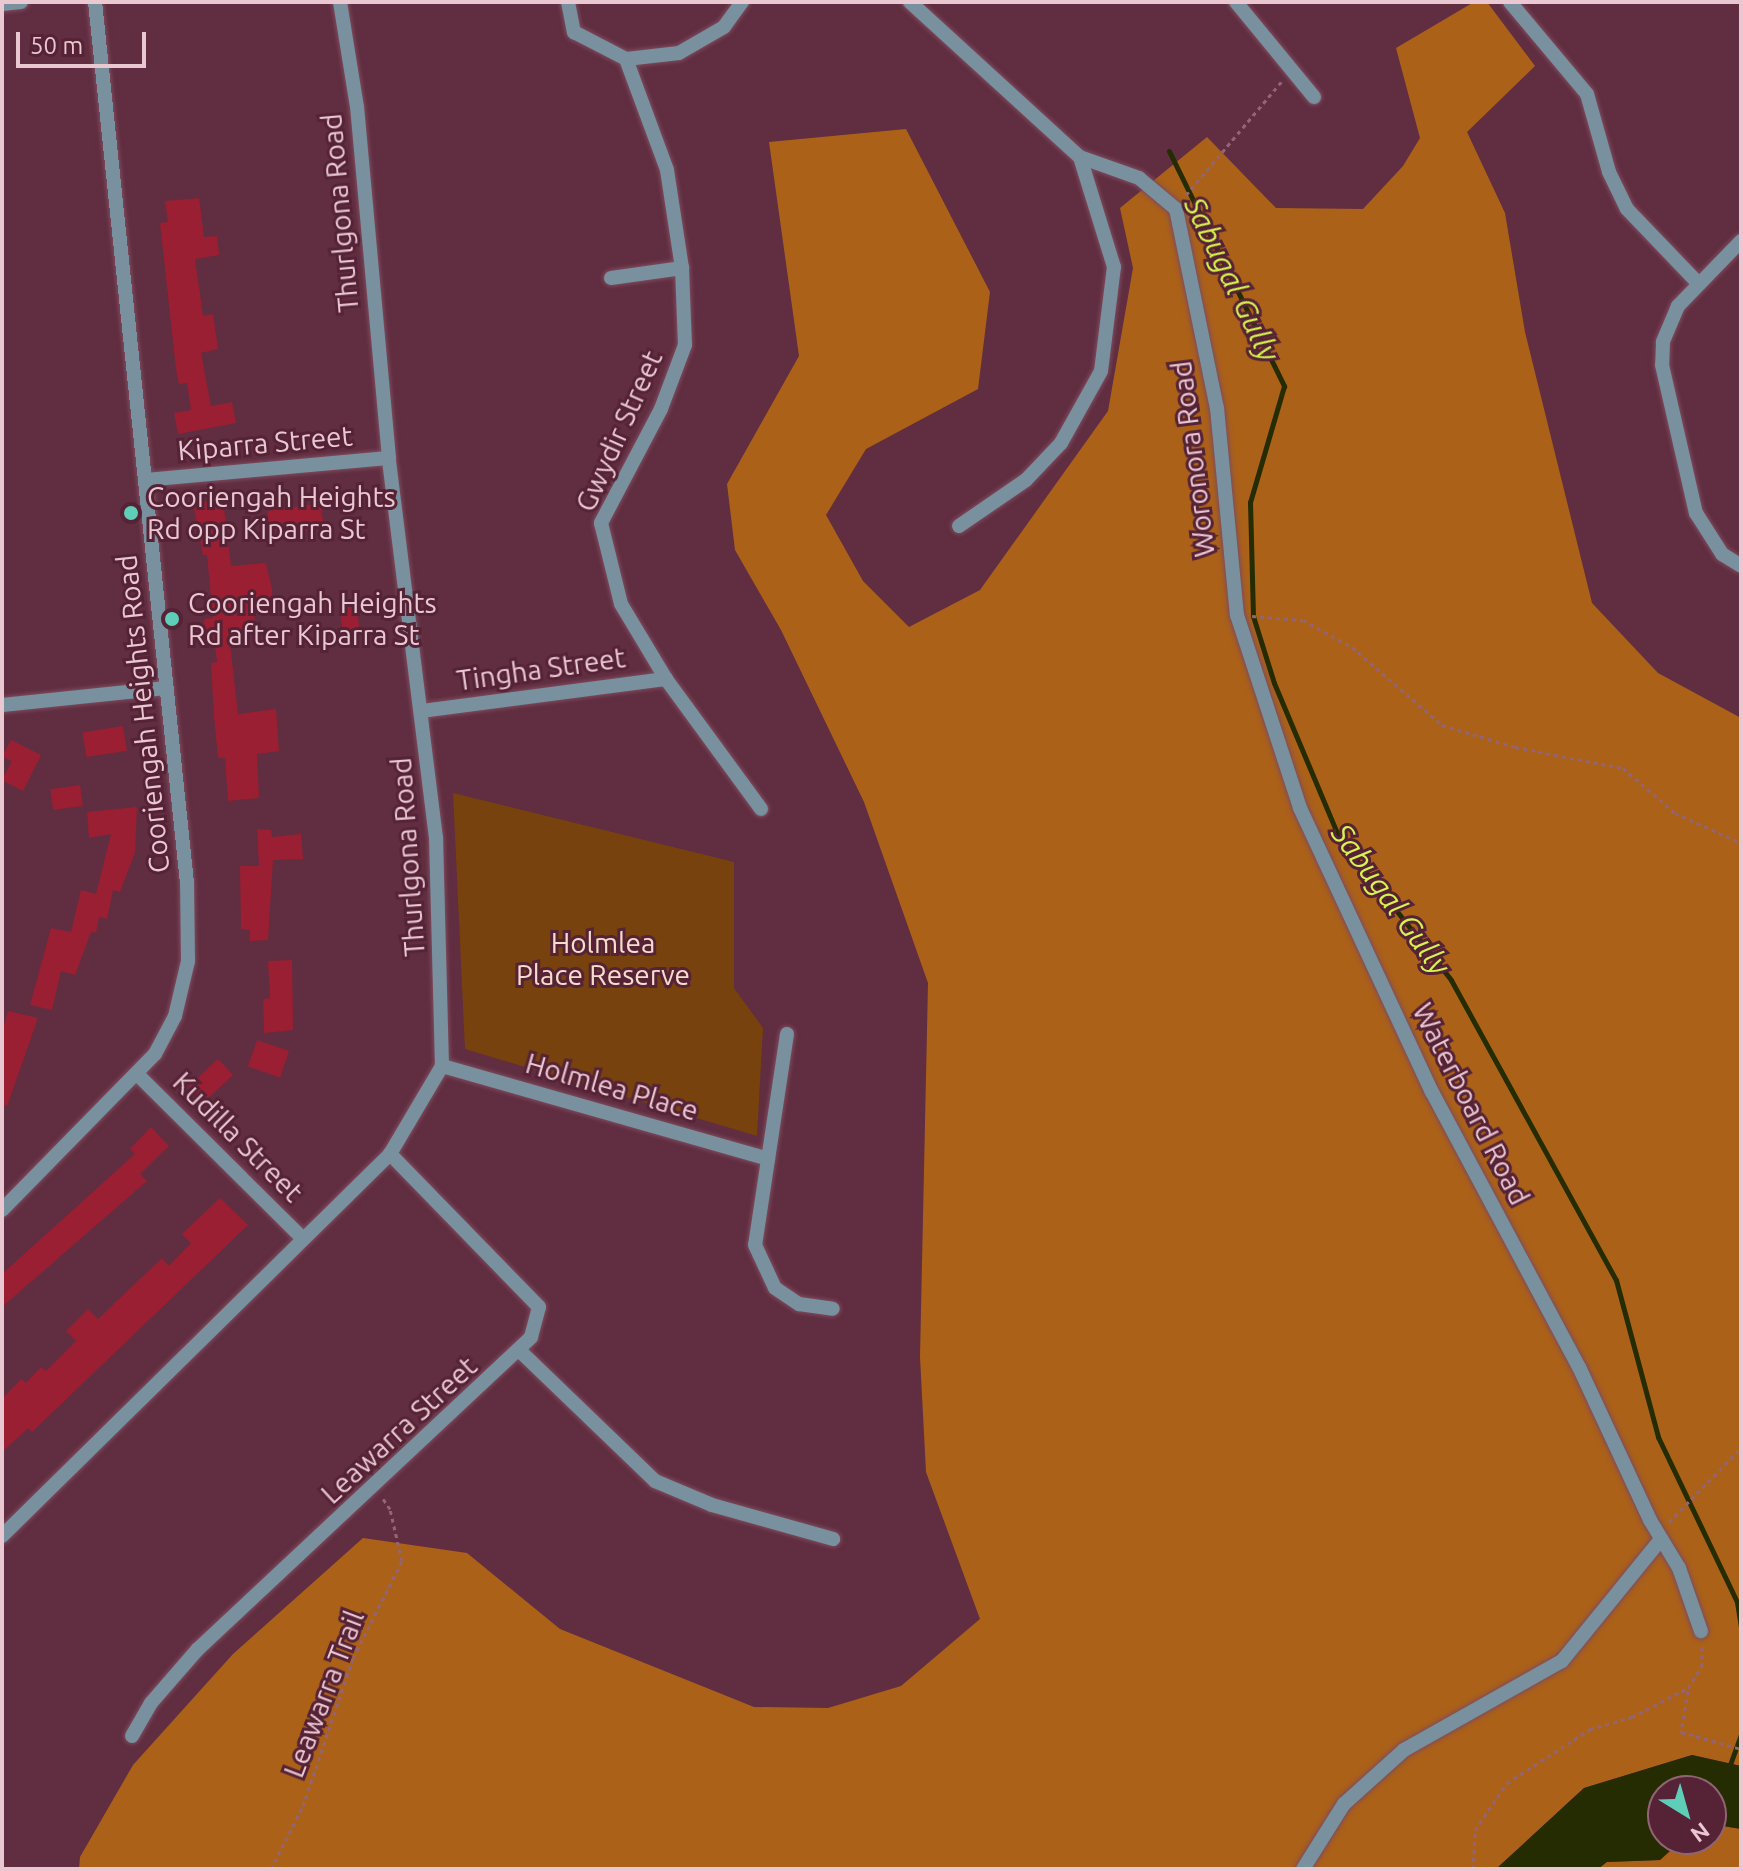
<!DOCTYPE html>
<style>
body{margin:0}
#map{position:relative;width:1743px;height:1871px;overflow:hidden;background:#612d40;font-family:Ubuntu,sans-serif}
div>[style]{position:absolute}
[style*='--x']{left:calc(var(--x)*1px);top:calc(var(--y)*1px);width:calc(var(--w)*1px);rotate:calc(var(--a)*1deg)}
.green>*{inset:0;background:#77420d}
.forest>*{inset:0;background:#ac6119}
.water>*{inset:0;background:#252c01}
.stream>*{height:5px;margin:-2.5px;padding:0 2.5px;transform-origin:2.5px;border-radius:2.5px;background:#252c01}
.building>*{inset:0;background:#9a1f32;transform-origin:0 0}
.path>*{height:3px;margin-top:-1.5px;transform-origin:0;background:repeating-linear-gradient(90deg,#926474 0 4px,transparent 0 8px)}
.roads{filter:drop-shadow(0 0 2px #7c4c5d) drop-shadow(0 0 2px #7c4c5d)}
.minor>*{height:14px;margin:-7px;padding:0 7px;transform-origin:7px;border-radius:7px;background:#79909f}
.dots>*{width:22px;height:22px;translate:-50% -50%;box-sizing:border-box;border:4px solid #552236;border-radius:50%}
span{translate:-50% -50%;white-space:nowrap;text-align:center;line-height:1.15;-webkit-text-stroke:6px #552236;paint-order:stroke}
.street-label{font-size:28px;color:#eac8d2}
.poi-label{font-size:28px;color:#eac8d2}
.left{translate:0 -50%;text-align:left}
.park-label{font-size:28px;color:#f6ddcb}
.water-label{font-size:30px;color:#d8f34d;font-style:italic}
.frame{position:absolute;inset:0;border:4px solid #eac8d2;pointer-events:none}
.north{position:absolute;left:1647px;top:1775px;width:80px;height:80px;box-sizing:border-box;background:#552236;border:2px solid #916474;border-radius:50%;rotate:143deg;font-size:22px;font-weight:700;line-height:32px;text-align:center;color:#eac8d2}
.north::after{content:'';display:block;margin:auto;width:28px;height:36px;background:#5eceb8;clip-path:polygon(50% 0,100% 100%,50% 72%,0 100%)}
.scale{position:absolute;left:16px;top:32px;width:130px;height:36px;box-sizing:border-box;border:4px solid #eac8d2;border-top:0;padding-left:10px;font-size:24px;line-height:28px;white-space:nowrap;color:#eac8d2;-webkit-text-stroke:6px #552236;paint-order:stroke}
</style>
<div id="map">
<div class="green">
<div style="clip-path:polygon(453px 793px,734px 862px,734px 988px,763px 1028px,757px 1136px,465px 1049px)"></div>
</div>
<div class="forest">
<div style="clip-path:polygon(1474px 2px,1487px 2px,1535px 66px,1467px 132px,1505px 213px,1525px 332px,1592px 603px,1658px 673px,1741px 718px,1741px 1766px,1692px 1755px,1584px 1788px,1496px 1869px,79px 1869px,80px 1857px,133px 1765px,233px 1654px,363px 1538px,467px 1553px,560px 1629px,754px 1707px,828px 1708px,901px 1686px,980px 1619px,926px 1472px,920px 1357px,928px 983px,864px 802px,781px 630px,735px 550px,727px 484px,799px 356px,769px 142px,906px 129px,990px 292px,978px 389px,866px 449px,826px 515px,863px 581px,909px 627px,980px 590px,1108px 411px,1133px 268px,1120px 208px,1207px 137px,1276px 208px,1363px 209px,1403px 166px,1420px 138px,1396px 48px)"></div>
<div style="clip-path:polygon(1711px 1824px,1741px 1829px,1741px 1869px,1598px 1869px,1606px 1862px,1660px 1860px,1683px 1839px,1711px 1839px)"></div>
</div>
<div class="water">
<div style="clip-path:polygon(1692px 1755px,1741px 1766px,1741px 1829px,1711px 1824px,1711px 1791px,1663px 1791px,1663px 1839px,1683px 1839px,1660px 1860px,1607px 1862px,1598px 1869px,1496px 1869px,1584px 1788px)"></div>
</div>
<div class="stream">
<div style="--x:1169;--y:151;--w:262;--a:63.9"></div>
<div style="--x:1284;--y:386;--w:121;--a:106.3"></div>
<div style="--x:1250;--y:502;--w:114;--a:88.5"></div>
<div style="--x:1253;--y:616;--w:70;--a:72.6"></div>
<div style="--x:1274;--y:683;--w:168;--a:67.2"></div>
<div style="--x:1339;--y:838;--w:181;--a:51.7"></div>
<div style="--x:1451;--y:980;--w:342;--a:61.2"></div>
<div style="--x:1616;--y:1280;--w:163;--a:75"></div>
<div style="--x:1658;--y:1437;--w:183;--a:64.4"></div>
<div style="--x:1737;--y:1602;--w:25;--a:81"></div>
<div style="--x:1728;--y:1770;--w:38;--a:-70"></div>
</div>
<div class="building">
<div style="clip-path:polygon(199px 198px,204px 237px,217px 236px,219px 255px,195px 259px,203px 316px,213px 314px,218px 349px,201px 353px,211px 406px,232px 402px,236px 423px,178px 434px,174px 413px,191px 410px,187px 383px,179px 384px,176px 369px,160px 223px,168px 222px,165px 201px)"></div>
<div style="clip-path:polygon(223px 500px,231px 566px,266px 563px,272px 589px,273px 607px,253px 608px,256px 630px,233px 632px,235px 644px,230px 644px,238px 714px,276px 709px,279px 751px,257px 754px,259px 798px,228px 801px,225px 758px,218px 758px,214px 717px,211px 663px,217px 662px,213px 633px,205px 633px,204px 619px,213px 618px,207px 555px,203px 555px,193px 503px)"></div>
<div style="clip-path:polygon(320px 503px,324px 526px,282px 537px,281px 530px,270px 531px,267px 511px)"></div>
<div style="left:356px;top:604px;width:30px;height:17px;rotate:82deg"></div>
<div style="left:123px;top:726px;width:25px;height:41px;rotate:81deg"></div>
<div style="clip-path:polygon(11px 740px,41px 755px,23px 791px,2px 780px,12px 761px,2px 756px)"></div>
<div style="left:80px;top:785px;width:21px;height:30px;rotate:82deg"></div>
<div style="clip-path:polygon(137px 807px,135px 852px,120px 892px,113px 890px,107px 919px,99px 917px,96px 933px,91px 932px,75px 975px,61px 971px,52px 1010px,30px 1005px,51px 928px,71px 932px,81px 890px,96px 894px,111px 834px,89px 838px,87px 812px)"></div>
<div style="clip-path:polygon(257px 829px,271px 830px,272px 837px,301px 834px,303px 859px,273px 860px,268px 940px,250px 941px,250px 930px,241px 929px,240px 866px,259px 866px)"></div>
<div style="clip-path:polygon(292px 960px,293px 1030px,264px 1033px,263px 999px,270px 998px,268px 961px)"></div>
<div style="clip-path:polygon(8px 1011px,38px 1018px,7px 1106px,2px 1105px,2px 1032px)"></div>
<div style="left:257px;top:1040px;width:34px;height:28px;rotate:19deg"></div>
<div style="left:218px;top:1059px;width:22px;height:40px;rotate:47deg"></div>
<div style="clip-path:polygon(151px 1127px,169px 1146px,140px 1174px,147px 1181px,2px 1307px,2px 1274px,135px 1154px,130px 1149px)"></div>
<div style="clip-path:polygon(220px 1198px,248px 1225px,32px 1432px,28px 1428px,2px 1452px,2px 1399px,21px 1379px,26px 1383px,41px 1367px,46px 1371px,76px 1341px,66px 1331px,88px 1309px,98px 1319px,162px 1258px,169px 1266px,191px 1243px,182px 1234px)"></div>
</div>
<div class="path">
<div style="--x:1186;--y:195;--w:148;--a:-49.9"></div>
<div style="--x:1252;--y:616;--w:51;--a:4.5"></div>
<div style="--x:1303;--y:620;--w:56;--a:28.9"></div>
<div style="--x:1352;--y:647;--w:119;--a:40.9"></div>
<div style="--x:1442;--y:725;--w:76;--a:16.8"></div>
<div style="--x:1515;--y:747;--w:110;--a:11"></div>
<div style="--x:1623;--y:768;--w:69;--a:40.9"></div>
<div style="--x:1675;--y:813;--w:72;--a:24.4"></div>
<div style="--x:1669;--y:1522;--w:103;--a:-45.8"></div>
<div style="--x:1688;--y:1691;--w:42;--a:99.7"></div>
<div style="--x:1681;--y:1732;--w:62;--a:15.8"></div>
<div style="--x:271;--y:1869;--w:71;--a:-63.1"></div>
<div style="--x:303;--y:1806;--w:156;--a:-71.3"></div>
<div style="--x:353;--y:1658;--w:109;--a:-63.2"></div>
<div style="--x:402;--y:1561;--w:53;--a:-103"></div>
<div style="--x:390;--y:1509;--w:14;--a:-124"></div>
<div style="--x:1473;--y:1869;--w:39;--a:-87"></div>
<div style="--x:1475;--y:1830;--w:57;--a:-55.8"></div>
<div style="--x:1507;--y:1783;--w:99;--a:-33"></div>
<div style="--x:1590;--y:1729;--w:44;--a:-15.9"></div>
<div style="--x:1632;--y:1717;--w:63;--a:-27.4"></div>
<div style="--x:1688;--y:1688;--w:26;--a:-58"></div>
<div style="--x:1702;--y:1666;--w:19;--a:-90"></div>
</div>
<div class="roads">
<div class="minor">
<div style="--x:568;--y:2;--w:31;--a:79"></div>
<div style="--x:574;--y:32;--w:59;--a:27.4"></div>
<div style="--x:742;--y:2;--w:31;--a:126"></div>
<div style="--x:724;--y:27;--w:52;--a:150"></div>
<div style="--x:679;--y:53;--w:53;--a:173.5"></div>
<div style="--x:626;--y:59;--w:118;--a:69.7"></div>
<div style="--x:667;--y:170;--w:99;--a:81.3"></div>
<div style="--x:682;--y:268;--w:77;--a:87.8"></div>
<div style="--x:685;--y:345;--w:68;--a:110.6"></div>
<div style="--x:661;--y:409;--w:129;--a:117.8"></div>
<div style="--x:601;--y:523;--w:83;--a:76.1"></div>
<div style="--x:621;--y:604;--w:87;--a:59"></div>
<div style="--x:666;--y:679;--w:161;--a:53.8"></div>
<div style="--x:910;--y:2;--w:230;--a:42.4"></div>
<div style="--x:1080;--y:157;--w:63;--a:19.6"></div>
<div style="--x:1139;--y:178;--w:48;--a:40"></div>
<div style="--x:1176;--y:209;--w:203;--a:78.4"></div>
<div style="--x:1217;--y:408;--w:208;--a:84.5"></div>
<div style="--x:1237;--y:615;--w:203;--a:71.9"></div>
<div style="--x:1300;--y:808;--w:313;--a:65.1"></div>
<div style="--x:1432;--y:1092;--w:312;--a:61.9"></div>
<div style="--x:1579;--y:1367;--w:169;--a:65.1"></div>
<div style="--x:1650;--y:1520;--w:56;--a:58.9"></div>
<div style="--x:1679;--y:1568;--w:67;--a:70.8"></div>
<div style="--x:1236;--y:2;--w:123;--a:50.6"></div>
<div style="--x:1510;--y:2;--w:120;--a:50.1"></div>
<div style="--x:1587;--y:94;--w:81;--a:74.2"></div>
<div style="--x:1609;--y:172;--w:41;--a:64.1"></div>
<div style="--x:1627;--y:209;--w:103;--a:46.2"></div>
<div style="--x:2;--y:4;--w:19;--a:-6"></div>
<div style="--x:1741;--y:241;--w:91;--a:134.1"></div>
<div style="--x:1678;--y:306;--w:39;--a:113"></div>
<div style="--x:1663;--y:342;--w:23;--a:92"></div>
<div style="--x:1662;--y:365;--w:152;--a:77.1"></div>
<div style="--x:1696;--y:513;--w:49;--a:57.6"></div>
<div style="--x:1722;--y:554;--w:22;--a:32"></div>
<div style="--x:611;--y:278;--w:72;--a:-8"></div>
<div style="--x:145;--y:480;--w:245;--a:-5.2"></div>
<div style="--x:959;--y:526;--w:81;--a:-34.5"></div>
<div style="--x:1026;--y:480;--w:51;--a:-46.6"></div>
<div style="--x:1061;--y:443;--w:82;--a:-60.9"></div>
<div style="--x:1101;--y:371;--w:105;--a:-82.9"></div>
<div style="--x:1114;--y:267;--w:115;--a:-107.2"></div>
<div style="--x:2;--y:705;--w:165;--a:-5.9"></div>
<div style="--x:422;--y:711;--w:246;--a:-7.5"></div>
<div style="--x:787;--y:1034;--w:213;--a:98.6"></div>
<div style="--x:755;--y:1245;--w:47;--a:65.1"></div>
<div style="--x:775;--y:1288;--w:29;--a:34"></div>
<div style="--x:799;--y:1304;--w:34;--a:8"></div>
<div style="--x:442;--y:1066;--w:339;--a:15.9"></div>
<div style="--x:138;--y:1075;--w:230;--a:44.8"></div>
<div style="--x:2;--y:1210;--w:219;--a:-45.6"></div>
<div style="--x:155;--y:1054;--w:43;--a:-62.2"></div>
<div style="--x:175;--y:1016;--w:57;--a:-76.7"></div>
<div style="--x:188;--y:961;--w:78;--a:-90.7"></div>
<div style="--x:187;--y:883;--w:886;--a:-95.96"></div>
<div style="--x:521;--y:1352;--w:186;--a:43.9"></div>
<div style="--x:655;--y:1481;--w:62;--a:22.8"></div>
<div style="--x:712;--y:1505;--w:126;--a:15.7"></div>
<div style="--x:2;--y:1536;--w:544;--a:-44.55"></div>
<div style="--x:390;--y:1154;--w:102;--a:-59.4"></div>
<div style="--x:442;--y:1066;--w:228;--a:-91.5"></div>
<div style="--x:436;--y:838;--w:383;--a:-97.1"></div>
<div style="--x:389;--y:458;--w:352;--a:-95.2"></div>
<div style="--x:357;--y:107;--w:106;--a:-99.2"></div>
<div style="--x:132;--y:1736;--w:38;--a:-60"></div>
<div style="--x:151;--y:1703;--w:72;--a:-49"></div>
<div style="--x:198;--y:1649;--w:456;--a:-43.1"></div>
<div style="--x:531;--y:1337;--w:31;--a:-75"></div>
<div style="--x:539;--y:1307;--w:214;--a:-134.2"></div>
<div style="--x:1303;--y:1869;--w:77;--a:-57.8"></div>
<div style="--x:1344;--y:1804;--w:81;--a:-42"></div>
<div style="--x:1404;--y:1750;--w:181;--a:-29.4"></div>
<div style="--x:1562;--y:1661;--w:157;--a:-50.9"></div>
</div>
</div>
<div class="dots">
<div style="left:131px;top:513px;background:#5eceb8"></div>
<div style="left:172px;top:619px;background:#5eceb8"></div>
</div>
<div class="street-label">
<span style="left:340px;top:213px;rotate:-95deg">Thurlgona Road</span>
<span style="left:619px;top:431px;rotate:-66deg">Gwydir Street</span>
<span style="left:265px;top:443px;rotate:-5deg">Kiparra Street</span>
<span style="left:1193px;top:459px;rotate:-97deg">Woronora Road</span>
<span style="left:541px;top:669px;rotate:-8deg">Tingha Street</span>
<span style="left:143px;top:714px;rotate:-96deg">Cooriengah Heights Road</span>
<span style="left:408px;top:857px;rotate:-94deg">Thurlgona Road</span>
<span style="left:612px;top:1087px;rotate:16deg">Holmlea Place</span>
<span style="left:1471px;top:1104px;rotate:63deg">Waterboard Road</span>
<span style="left:238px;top:1137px;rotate:45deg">Kudilla Street</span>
<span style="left:399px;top:1430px;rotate:-43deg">Leawarra Street</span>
<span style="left:324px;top:1694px;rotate:-69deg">Leawarra Trail</span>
</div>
<div class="poi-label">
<span class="left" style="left:147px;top:513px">Cooriengah Heights<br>Rd opp Kiparra St</span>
<span class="left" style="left:188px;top:619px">Cooriengah Heights<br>Rd after Kiparra St</span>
</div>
<div class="park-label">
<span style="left:603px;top:959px">Holmlea<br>Place Reserve</span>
</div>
<div class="water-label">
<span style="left:1232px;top:279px;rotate:64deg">Sabugal Gully</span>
<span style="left:1391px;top:899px;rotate:54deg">Sabugal Gully</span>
</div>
<div class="frame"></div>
<div class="north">N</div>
<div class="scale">50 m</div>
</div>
